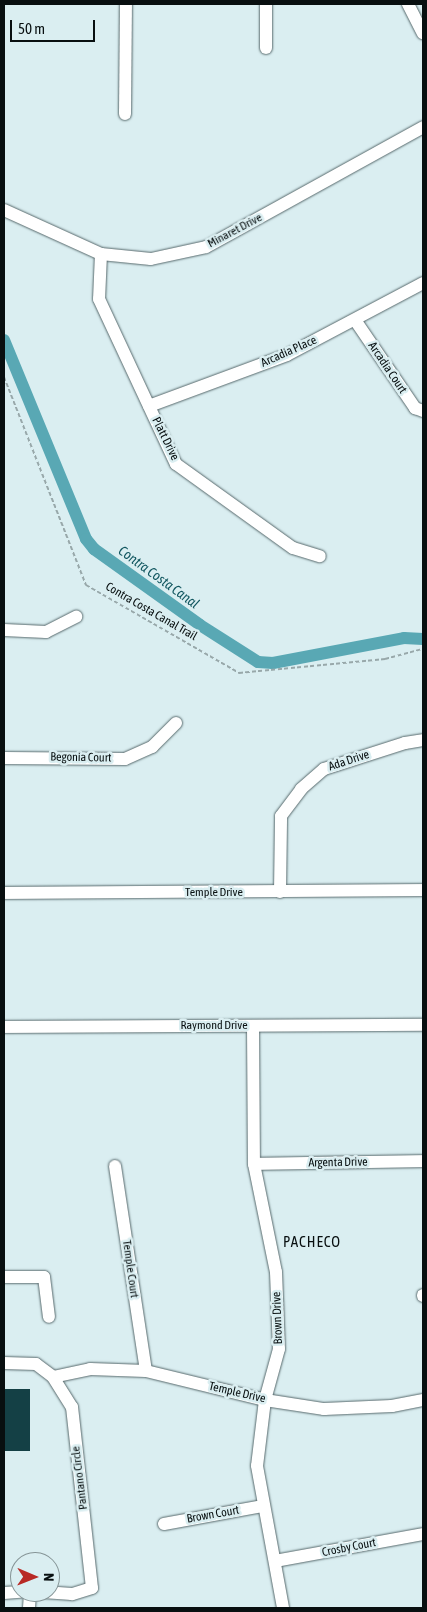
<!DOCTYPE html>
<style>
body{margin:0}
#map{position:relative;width:427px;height:1612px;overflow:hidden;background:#daeef1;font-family:"Asap Condensed",sans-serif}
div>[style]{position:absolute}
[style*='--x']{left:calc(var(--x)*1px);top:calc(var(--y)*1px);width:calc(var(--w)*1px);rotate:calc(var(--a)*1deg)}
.canal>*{height:12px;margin:-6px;padding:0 6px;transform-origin:6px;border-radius:6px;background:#59a8b4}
.building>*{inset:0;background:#144045;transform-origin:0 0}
.path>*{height:2px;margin-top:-1px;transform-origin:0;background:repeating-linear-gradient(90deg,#98a8aa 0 4px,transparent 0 6.5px)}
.roads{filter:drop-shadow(0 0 1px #57696c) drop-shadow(0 0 1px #57696c)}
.minor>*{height:12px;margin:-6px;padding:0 6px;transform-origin:6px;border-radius:6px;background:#fff}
span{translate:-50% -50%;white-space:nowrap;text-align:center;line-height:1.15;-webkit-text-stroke:5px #daeef1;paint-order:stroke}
.street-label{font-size:12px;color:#080f10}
.water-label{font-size:14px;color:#125760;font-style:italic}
.quarter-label{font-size:15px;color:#080f10;letter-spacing:1px}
.frame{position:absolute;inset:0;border:5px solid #080f10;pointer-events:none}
.north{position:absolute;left:10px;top:1552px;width:50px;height:50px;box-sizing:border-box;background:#daeef1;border:1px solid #869597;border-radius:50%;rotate:91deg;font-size:14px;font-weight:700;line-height:20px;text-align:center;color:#080f10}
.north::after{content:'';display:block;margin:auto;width:18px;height:22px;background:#b82925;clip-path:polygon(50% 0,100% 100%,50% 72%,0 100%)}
.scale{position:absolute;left:10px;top:20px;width:85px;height:22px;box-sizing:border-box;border:2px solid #080f10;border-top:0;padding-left:6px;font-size:15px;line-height:18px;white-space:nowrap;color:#080f10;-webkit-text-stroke:4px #daeef1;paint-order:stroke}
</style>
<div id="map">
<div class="canal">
<div style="--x:4;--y:340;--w:215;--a:67.6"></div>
<div style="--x:86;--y:539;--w:13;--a:51"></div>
<div style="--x:94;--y:549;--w:130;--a:35.6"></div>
<div style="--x:200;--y:625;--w:69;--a:32.5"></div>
<div style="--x:258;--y:662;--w:15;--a:4"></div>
<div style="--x:273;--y:663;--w:133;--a:-10.8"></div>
<div style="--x:404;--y:638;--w:19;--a:3"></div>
</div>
<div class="building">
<div style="left:4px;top:1389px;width:26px;height:62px"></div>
</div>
<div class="path">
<div style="--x:4;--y:377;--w:224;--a:68.5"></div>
<div style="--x:86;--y:585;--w:177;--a:29.9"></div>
<div style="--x:239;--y:673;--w:147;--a:-5.5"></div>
<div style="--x:385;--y:659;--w:39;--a:-15"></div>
</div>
<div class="roads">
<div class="minor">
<div style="--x:408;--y:4;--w:33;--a:63"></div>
<div style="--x:266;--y:48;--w:44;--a:-90"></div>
<div style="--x:125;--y:114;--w:110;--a:-89.5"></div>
<div style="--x:4;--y:210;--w:107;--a:24.4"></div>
<div style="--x:101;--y:254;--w:50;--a:5.7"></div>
<div style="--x:151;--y:259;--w:56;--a:-12.3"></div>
<div style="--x:206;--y:247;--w:248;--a:-28.9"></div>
<div style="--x:101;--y:254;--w:45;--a:92.5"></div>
<div style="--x:99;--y:299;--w:182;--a:65"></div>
<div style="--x:176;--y:464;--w:144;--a:35.7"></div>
<div style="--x:293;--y:548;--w:28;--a:17"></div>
<div style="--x:355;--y:320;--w:107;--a:55.7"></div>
<div style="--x:415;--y:408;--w:9;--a:21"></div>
<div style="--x:149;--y:406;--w:147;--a:-20.3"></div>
<div style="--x:287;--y:355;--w:154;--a:-27.9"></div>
<div style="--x:4;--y:630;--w:42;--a:2.7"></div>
<div style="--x:46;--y:632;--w:34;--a:-27"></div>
<div style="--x:4;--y:758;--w:121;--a:0.5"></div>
<div style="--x:125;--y:759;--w:30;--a:-24"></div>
<div style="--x:152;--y:747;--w:34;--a:-45"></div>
<div style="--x:280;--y:892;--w:76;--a:-89.2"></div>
<div style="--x:281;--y:816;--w:34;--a:-53"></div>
<div style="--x:301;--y:789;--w:30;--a:-41"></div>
<div style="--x:324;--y:769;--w:85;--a:-17.8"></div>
<div style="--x:405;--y:743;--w:18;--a:-9"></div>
<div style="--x:4;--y:893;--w:419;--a:-0.4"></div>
<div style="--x:253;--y:1026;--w:138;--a:89.6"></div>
<div style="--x:254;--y:1164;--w:110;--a:78.5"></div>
<div style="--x:276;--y:1272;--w:77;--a:87.8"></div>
<div style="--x:279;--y:1349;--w:53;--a:105.4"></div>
<div style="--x:265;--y:1400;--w:66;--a:96.9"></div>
<div style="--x:257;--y:1466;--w:144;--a:79.6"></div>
<div style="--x:4;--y:1027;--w:419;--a:-0.3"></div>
<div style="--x:254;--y:1164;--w:169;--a:-1"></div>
<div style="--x:115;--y:1166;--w:207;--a:81.4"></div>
<div style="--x:4;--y:1277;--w:40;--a:0"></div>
<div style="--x:44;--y:1277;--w:40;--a:82.9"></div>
<div style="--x:423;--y:1295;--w:1;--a:90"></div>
<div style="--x:4;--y:1363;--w:32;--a:2"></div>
<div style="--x:36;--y:1364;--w:21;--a:37"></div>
<div style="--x:53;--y:1377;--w:36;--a:58"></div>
<div style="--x:72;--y:1407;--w:182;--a:83.7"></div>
<div style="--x:92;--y:1588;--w:21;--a:163"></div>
<div style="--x:72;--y:1594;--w:29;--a:-176"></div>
<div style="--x:53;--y:1377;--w:38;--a:-12"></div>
<div style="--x:90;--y:1369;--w:56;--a:2"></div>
<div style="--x:146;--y:1371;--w:122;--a:13.7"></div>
<div style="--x:265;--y:1400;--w:60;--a:8.7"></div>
<div style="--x:324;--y:1409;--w:68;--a:-2.5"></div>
<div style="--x:392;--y:1406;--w:32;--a:-11"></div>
<div style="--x:164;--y:1524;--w:101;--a:-10.3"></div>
<div style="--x:275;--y:1561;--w:150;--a:-10.3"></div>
<div style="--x:4;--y:1593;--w:16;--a:-4"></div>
<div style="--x:29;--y:1608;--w:16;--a:-86"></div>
</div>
</div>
<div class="street-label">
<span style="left:235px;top:231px;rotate:-28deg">Minaret Drive</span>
<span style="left:289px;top:352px;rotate:-24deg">Arcadia Place</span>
<span style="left:387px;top:368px;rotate:56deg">Arcadia Court</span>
<span style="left:165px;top:439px;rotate:64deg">Platt Drive</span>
<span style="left:151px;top:612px;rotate:30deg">Contra Costa Canal Trail</span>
<span style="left:81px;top:758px;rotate:1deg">Begonia Court</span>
<span style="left:349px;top:761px;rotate:-18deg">Ada Drive</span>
<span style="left:214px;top:893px">Temple Drive</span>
<span style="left:214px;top:1026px">Raymond Drive</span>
<span style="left:338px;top:1163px;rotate:-1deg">Argenta Drive</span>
<span style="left:130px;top:1269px;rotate:82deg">Temple Court</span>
<span style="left:278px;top:1318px;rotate:-92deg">Brown Drive</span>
<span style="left:237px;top:1393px;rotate:13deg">Temple Drive</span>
<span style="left:80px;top:1478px;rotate:-97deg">Pantano Circle</span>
<span style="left:213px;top:1515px;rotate:-10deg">Brown Court</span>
<span style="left:349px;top:1548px;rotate:-11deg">Crosby Court</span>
</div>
<div class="water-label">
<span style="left:159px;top:577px;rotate:36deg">Contra Costa Canal</span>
</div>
<div class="quarter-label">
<span style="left:312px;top:1242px">PACHECO</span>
</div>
<div class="frame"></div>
<div class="north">N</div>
<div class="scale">50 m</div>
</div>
